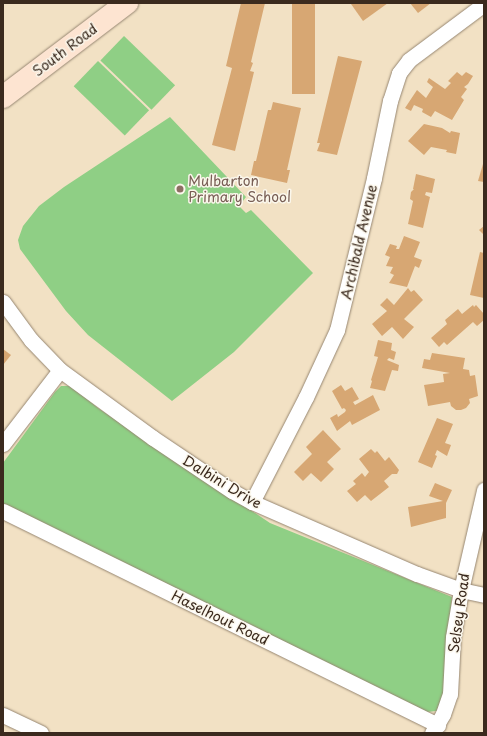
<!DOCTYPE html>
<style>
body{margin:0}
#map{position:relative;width:487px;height:736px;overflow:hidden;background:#f2e1c4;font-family:"Playpen Sans",sans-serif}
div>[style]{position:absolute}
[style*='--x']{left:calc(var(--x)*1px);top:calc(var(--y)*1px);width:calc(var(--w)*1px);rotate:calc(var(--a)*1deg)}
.green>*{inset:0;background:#8fcf85;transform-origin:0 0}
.building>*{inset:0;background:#d7a773;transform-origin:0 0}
.roads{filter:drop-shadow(0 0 1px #968671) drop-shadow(0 0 1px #968671)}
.street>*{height:15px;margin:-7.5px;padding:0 7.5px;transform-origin:7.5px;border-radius:7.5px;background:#fff}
.secondary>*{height:22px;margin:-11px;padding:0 11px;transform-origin:11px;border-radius:11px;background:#fde4d1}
.dots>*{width:11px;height:11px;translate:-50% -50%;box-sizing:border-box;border:2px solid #fbf7ec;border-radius:50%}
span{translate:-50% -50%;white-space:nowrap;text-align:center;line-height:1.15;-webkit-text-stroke:3px #fbf7ec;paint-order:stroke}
.street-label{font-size:14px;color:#3b2a1e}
.education-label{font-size:14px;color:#785e54}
.left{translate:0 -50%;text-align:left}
.frame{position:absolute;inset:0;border:4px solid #3b2a1e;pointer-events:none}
</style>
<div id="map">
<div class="green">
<div style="left:124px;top:36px;width:71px;height:34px;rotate:44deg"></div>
<div style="left:98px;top:61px;width:71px;height:35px;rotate:44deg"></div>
<div style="clip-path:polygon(170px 117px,246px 197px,239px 206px,246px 213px,251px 210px,313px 273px,234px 352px,172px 401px,88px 335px,66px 311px,20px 249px,18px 240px,23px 226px,39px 206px,64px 187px)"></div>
<div style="clip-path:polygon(61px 386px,71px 386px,98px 408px,270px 523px,452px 597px,442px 706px,436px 711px,427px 712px,3px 505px,3px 463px,55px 392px)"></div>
</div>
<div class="building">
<div style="clip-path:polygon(241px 3px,265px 3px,251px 62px,253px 63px,250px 71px,254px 72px,235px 151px,212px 145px,232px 68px,226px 66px)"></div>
<div style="left:292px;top:3px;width:23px;height:91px"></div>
<div style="clip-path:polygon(353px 3px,388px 3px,363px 21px,351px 4px)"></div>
<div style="clip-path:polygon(410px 3px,431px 3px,418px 13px)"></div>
<div style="clip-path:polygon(338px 56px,362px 61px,337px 155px,317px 151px,320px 143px,317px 143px)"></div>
<div style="clip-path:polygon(457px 72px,462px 76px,466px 72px,473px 76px,468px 84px,464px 87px,467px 89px,461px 97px,464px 100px,452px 120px,435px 111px,431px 117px,422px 112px,423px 109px,414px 105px,411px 111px,405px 108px,417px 90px,426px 98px,433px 87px,427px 82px,429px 78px,445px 89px,451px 83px,448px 81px)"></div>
<div style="clip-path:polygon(273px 102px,301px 108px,287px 170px,290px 170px,287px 183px,251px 175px,254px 161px,256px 161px,268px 110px,271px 110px)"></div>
<div style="clip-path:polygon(424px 124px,442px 128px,450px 133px,451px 131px,460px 133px,456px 154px,446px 152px,447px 150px,431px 147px,424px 155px,408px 141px)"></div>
<div style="clip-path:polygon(483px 164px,484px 165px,484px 182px,478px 181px)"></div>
<div style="clip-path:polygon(416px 174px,435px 179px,432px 193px,426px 192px,425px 195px,430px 197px,423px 228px,408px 224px,413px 201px,410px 199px,411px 192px,414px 189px,413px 189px)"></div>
<div style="clip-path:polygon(484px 226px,484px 235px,479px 230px)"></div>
<div style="clip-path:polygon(404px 236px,420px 242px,414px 257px,422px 260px,419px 268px,415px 266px,407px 287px,389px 283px,394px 275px,390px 273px,393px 267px,386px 266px,390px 257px,385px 255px,390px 244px,397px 246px,396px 249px,399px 249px)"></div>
<div style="clip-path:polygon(480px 252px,484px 253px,484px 298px,470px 295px)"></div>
<div style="clip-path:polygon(408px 288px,411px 292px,414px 290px,423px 300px,404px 319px,414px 327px,403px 339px,392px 327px,382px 336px,372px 324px,387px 311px,380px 305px,387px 298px,394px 305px)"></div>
<div style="clip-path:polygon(473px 305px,474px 307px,476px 305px,484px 314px,484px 320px,477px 326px,473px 322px,447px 345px,444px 342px,439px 347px,431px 338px,447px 324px,445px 320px,458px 309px,462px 314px)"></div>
<div style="clip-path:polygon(378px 340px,392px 343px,391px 350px,396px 352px,394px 360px,389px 358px,387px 360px,399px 365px,398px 371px,392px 370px,385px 391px,370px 388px,372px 381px,371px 380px,378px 357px,374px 356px)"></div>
<div style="clip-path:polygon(3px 349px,11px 355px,3px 365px)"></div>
<div style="clip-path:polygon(432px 353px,465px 358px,463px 369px,469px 370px,470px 376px,475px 375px,478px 396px,469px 399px,470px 403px,466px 408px,461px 410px,456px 410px,451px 406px,450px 402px,428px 406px,424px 385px,444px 382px,443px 374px,450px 373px,422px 368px,424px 359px,430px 360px)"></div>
<div style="clip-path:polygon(341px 385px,345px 391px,352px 387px,359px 399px,353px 402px,355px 405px,373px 395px,380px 410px,352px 425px,350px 421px,337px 431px,330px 418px,337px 414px,338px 417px,345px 412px,346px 410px,344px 408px,342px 409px,332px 391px)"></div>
<div style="clip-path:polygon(437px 418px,453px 424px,445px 443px,451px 445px,447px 456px,437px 450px,435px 455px,437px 456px,432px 468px,418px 462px)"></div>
<div style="clip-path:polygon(323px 430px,341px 449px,327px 462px,334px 469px,321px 482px,311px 473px,303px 481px,294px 472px,312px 454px,306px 447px)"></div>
<div style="clip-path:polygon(371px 449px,375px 453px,377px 451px,385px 461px,389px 457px,399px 470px,397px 474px,392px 474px,384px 481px,389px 487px,371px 501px,365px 495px,357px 502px,347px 491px,356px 484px,353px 481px,362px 473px,365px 477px,369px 472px,359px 459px)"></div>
<div style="clip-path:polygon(435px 483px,452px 490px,446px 503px,446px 518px,411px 527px,408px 507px,443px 501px,429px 496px)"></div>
</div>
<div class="roads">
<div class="street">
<div style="--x:3;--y:302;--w:47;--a:53.6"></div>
<div style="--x:31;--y:340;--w:42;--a:46"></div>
<div style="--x:60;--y:370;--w:115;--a:36.2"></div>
<div style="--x:153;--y:438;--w:95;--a:33.9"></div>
<div style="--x:232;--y:491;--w:23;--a:29"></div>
<div style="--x:252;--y:502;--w:180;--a:23.6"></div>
<div style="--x:417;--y:574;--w:47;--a:20"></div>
<div style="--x:461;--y:590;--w:24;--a:12"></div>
<div style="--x:3;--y:444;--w:93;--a:-52.4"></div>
<div style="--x:252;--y:502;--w:118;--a:-62.8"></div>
<div style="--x:306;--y:397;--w:74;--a:-65.2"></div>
<div style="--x:337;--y:330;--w:156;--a:-76.3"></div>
<div style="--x:374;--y:178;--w:79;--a:-78.3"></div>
<div style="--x:390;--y:101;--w:29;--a:-72"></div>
<div style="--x:399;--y:73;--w:16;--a:-52"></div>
<div style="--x:409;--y:60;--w:94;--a:-36.7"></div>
<div style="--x:3;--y:511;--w:485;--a:26.2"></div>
<div style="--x:3;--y:715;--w:42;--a:25.3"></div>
<div style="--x:432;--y:733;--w:22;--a:-60"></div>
<div style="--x:443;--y:714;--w:21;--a:-71"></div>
<div style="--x:450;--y:694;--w:57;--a:-87"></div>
<div style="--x:453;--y:637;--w:48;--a:-80.3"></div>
<div style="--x:461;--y:590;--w:103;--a:-77"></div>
</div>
<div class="secondary">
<div style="--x:3;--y:97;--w:156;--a:-37.2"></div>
</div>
</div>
<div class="dots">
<div style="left:180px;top:189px;background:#8d6e63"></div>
</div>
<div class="street-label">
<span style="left:65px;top:50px;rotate:-37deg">South Road</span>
<span style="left:359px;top:242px;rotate:-77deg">Archibald Avenue</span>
<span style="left:222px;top:482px;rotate:31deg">Dalbini Drive</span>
<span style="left:459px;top:613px;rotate:-82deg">Selsey Road</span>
<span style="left:220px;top:618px;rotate:26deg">Haselhout Road</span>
</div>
<div class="education-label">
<span class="left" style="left:188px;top:189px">Mulbarton<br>Primary School</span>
</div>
<div class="frame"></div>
</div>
